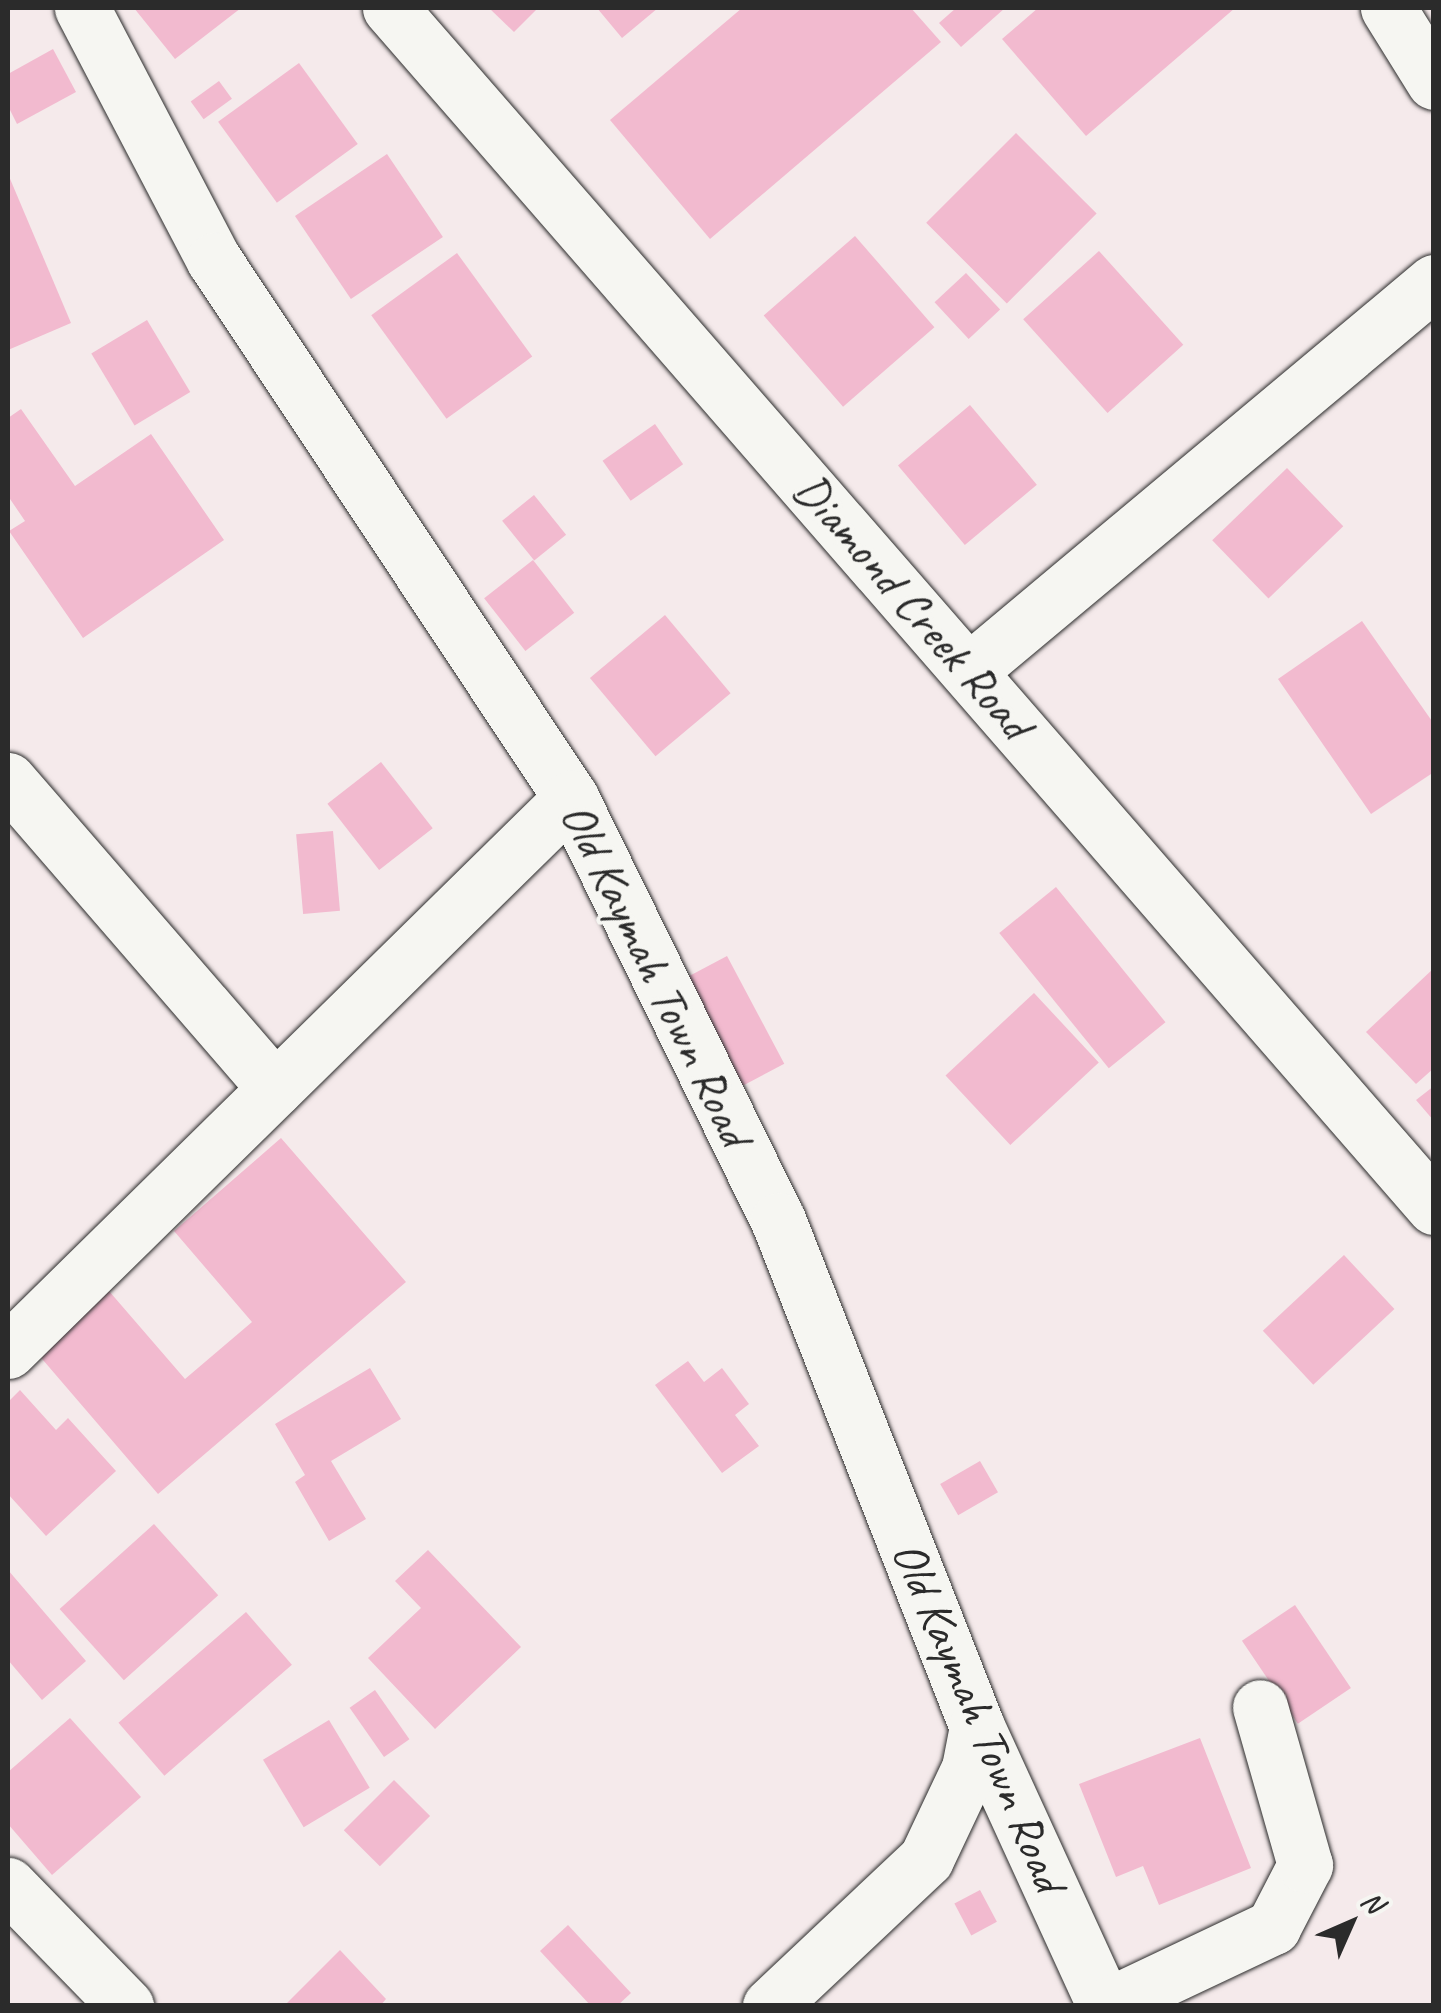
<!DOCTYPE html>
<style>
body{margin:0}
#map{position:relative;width:1441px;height:2013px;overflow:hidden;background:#f5eaeb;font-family:Caveat,sans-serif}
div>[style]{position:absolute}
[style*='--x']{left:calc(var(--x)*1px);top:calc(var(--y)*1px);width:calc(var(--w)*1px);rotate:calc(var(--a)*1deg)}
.building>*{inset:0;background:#f2bacf;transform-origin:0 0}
.roads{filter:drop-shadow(0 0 2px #2b2b2b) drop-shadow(0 0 2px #2b2b2b)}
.minor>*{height:55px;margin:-27.5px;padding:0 27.5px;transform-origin:27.5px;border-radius:27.5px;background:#f6f6f2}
span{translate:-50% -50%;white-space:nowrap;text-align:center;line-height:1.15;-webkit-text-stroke:8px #f6f6f2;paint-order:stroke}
.street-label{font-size:48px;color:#2b2b2b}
.frame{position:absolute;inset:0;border:10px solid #2b2b2b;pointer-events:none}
.north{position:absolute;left:1301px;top:1873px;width:100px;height:100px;-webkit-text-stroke:8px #f6f6f2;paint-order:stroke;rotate:45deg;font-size:28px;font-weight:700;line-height:40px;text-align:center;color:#2b2b2b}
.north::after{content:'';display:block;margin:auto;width:35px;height:45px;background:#2b2b2b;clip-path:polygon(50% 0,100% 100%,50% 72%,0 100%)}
</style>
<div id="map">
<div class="building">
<div style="clip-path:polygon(134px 8px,241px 8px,175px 59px)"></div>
<div style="clip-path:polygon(489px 8px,538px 8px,514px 32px)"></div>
<div style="clip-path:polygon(597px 8px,658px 8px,622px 38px)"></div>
<div style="clip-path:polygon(742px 8px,911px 8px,941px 42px,710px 239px,610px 120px)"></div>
<div style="clip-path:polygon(956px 8px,1005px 8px,961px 47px,939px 23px)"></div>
<div style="clip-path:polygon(1038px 8px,1235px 8px,1086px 136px,1002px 39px)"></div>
<div style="clip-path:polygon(53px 49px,76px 92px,17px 124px,8px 106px,8px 74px)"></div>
<div style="left:299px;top:63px;width:100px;height:100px;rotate:54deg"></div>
<div style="left:219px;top:81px;width:22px;height:35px;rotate:54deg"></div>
<div style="left:1016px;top:133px;width:114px;height:127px;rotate:45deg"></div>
<div style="left:387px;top:154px;width:100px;height:111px;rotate:56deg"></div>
<div style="clip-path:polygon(8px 174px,71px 323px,8px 350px)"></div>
<div style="left:855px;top:236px;width:121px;height:121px;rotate:49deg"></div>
<div style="left:1099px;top:251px;width:126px;height:102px;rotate:48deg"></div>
<div style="left:457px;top:253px;width:128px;height:106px;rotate:54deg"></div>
<div style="left:966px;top:273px;width:50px;height:43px;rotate:47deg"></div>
<div style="left:147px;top:320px;width:84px;height:65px;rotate:59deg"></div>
<div style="left:970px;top:405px;width:104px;height:94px;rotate:50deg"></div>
<div style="clip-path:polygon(21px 409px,75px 486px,151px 434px,224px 540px,83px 638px,9px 531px,25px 521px,8px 496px,8px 418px)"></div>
<div style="left:655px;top:424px;width:49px;height:64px;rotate:55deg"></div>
<div style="left:1287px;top:468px;width:81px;height:104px;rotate:46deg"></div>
<div style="left:534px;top:495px;width:51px;height:41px;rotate:51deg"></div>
<div style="left:533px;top:560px;width:67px;height:62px;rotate:52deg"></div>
<div style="left:665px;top:615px;width:102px;height:98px;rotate:50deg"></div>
<div style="clip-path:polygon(1362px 621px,1434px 724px,1434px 772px,1371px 814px,1278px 679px)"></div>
<div style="left:381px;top:762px;width:84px;height:68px;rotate:52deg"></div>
<div style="left:333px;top:831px;width:80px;height:37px;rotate:85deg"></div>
<div style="left:1056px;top:887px;width:174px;height:73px;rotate:51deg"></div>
<div style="left:727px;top:956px;width:122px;height:62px;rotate:62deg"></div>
<div style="clip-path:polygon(1434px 968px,1434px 1068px,1416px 1084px,1366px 1032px)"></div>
<div style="left:1034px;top:993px;width:95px;height:121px;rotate:47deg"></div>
<div style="clip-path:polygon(1434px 1086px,1434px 1121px,1416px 1100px)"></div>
<div style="clip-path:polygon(281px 1138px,406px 1282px,158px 1494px,37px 1353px,109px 1291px,185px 1379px,252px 1322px,174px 1231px)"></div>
<div style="left:1344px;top:1255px;width:74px;height:111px;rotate:47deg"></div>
<div style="clip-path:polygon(688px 1361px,704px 1382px,722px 1368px,749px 1404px,735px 1415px,759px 1446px,722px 1473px,655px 1385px)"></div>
<div style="clip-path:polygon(370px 1368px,401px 1419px,331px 1461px,366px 1519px,329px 1541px,295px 1482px,305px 1475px,275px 1424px)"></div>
<div style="clip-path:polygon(20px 1390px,56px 1430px,68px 1418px,116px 1471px,46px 1536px,8px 1494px,8px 1402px)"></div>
<div style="left:980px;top:1461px;width:36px;height:46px;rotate:60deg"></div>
<div style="left:154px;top:1524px;width:96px;height:127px;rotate:48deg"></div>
<div style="clip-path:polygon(428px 1550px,521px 1647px,435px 1729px,368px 1658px,421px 1608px,395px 1581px)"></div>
<div style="clip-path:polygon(8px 1570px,86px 1661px,42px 1700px,8px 1660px)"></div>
<div style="left:1295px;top:1605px;width:100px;height:64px;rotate:56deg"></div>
<div style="left:246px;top:1612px;width:70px;height:169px;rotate:49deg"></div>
<div style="left:375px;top:1690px;width:60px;height:31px;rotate:55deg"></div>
<div style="clip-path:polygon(70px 1718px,141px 1797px,52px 1875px,8px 1824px,8px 1772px)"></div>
<div style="left:329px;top:1720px;width:79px;height:77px;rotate:59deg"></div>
<div style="clip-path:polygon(1200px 1738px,1251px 1868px,1159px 1905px,1143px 1866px,1116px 1877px,1079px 1784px)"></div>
<div style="left:394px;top:1780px;width:51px;height:71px;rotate:45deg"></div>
<div style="left:980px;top:1890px;width:36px;height:29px;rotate:62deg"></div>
<div style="clip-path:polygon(568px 1925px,631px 1993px,617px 2006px,591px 2006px,540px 1951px)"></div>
<div style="clip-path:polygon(340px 1950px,386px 1999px,380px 2006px,284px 2006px)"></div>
</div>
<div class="roads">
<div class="minor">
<div style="--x:82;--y:8;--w:284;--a:62.4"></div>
<div style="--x:214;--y:260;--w:646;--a:56.43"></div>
<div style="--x:571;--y:798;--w:470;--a:63.9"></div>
<div style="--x:778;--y:1220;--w:545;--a:68.57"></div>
<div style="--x:977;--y:1727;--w:307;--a:65.4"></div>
<div style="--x:390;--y:8;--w:1590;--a:48.95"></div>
<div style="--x:1388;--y:8;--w:87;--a:58.1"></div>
<div style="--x:970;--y:670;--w:605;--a:-39.9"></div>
<div style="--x:8;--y:780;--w:408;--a:49.1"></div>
<div style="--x:8;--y:1351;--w:789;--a:-44.49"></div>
<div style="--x:8;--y:1885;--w:169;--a:45.7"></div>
<div style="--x:770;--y:2006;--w:214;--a:-43.3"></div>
<div style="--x:926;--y:1859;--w:101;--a:-64.7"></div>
<div style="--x:969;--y:1768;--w:42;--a:-79"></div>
<div style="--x:1106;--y:2006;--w:185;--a:-25.3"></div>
<div style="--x:1273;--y:1927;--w:70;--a:-62.7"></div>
<div style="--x:1305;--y:1865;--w:164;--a:-105.9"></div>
</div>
</div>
<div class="street-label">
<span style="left:913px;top:606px;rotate:49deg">Diamond Creek Road</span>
<span style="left:656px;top:974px;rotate:64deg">Old Kaymah Town Road</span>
<span style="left:979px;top:1716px;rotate:67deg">Old Kaymah Town Road</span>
</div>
<div class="frame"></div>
<div class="north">N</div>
</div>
